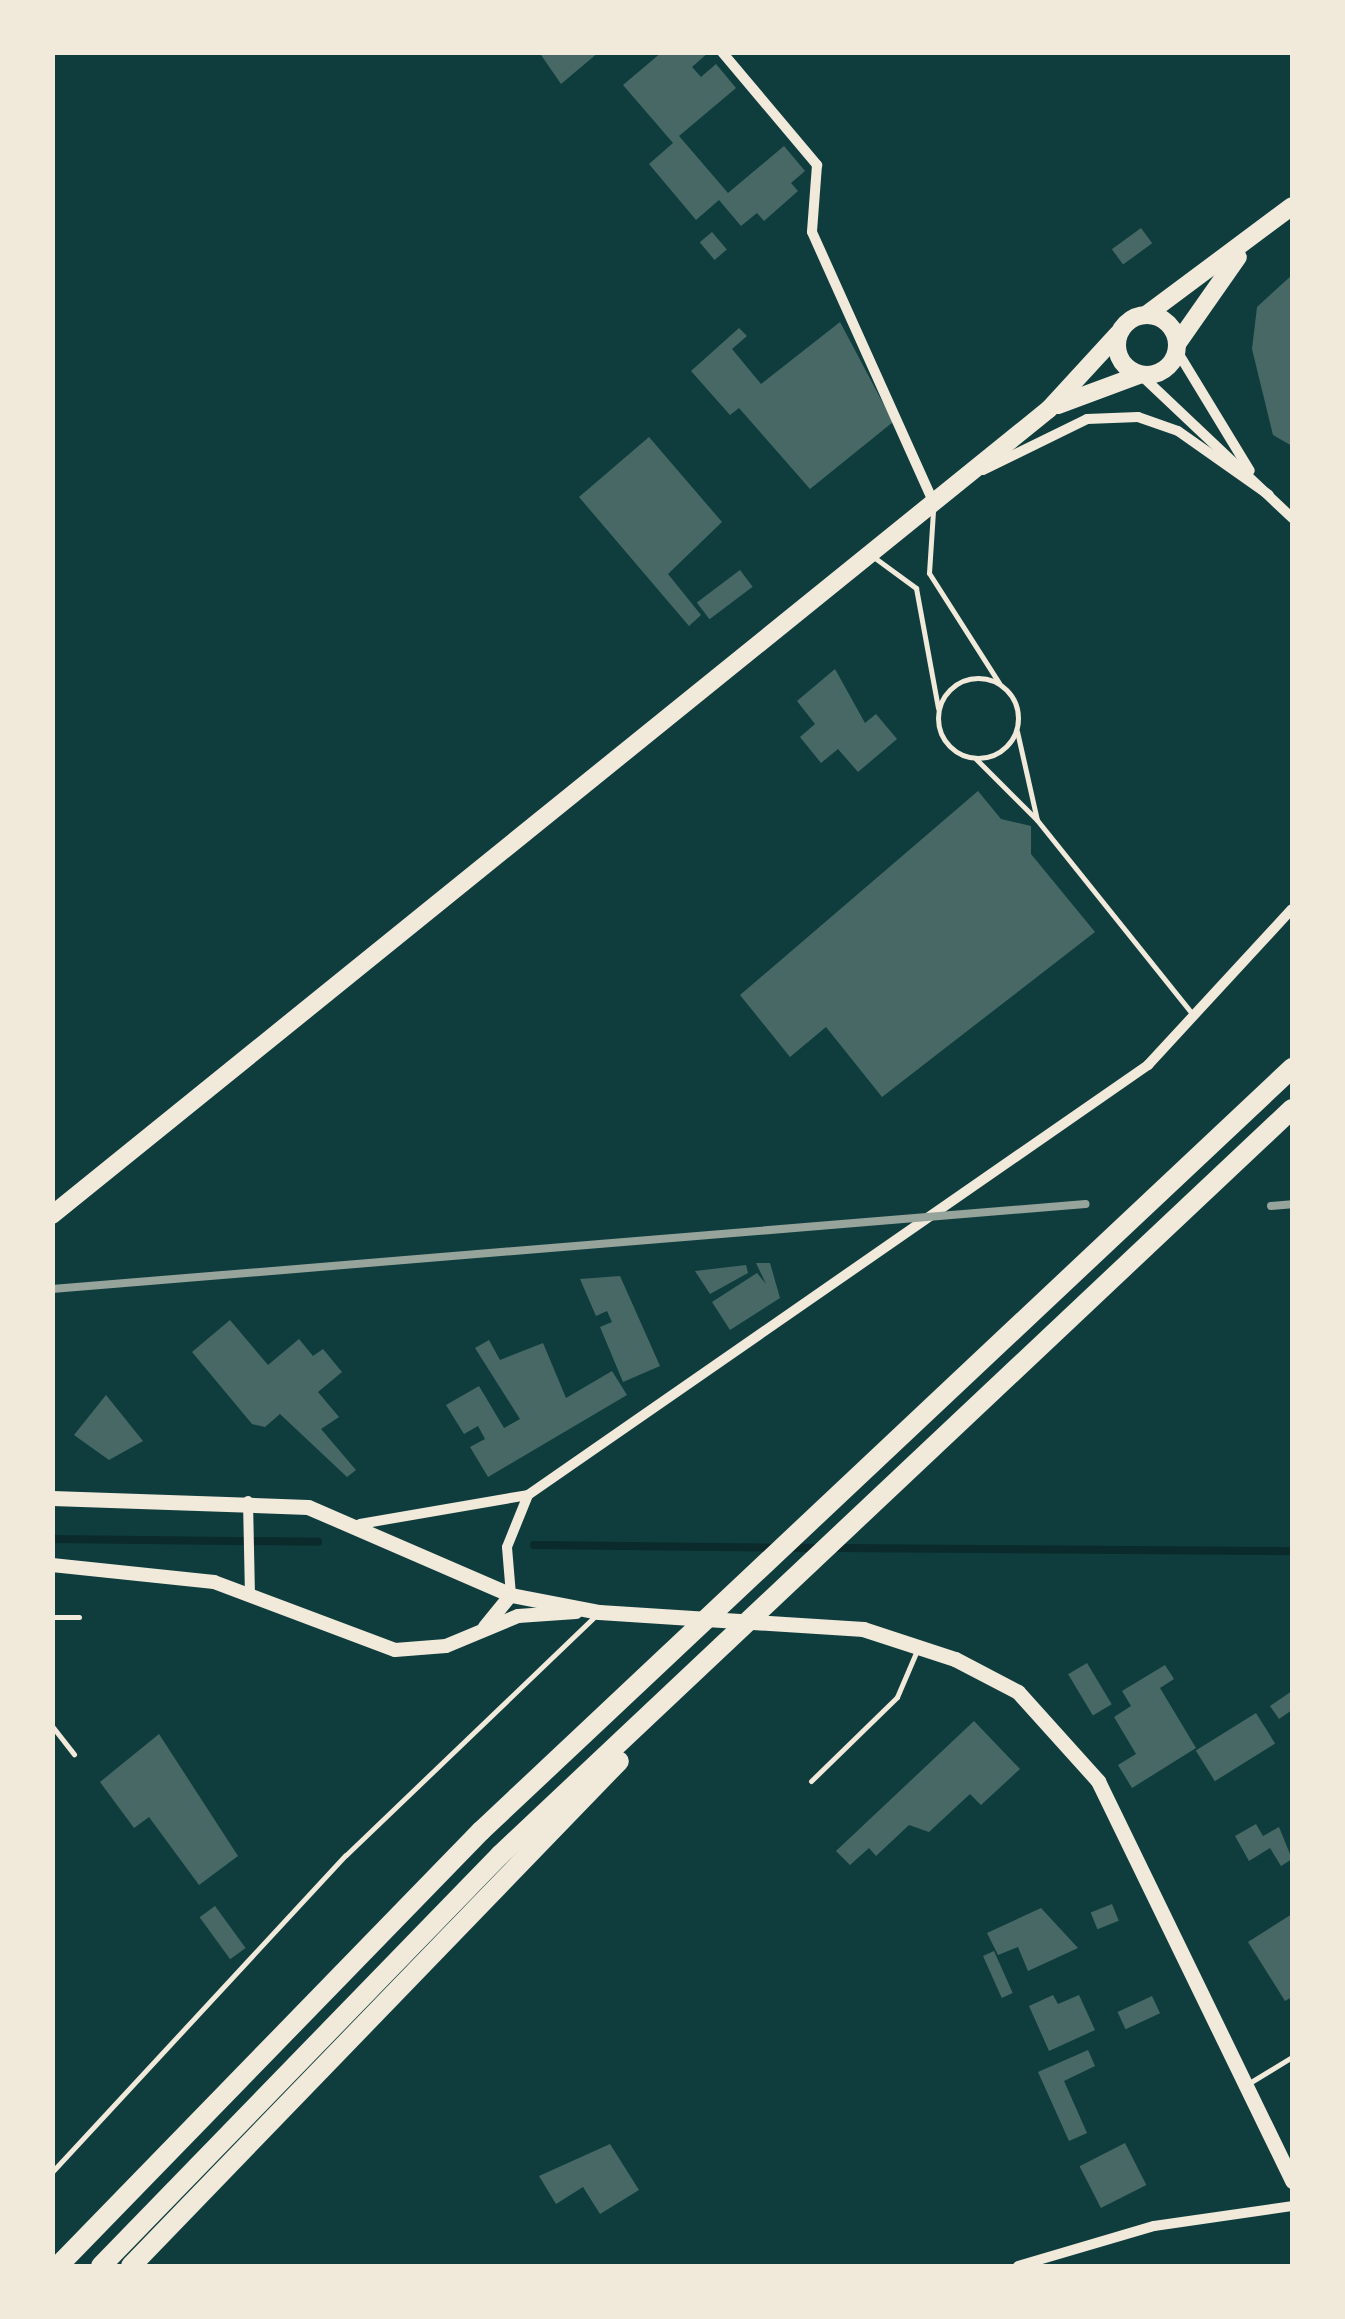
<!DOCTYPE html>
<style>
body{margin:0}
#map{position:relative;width:1345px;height:2319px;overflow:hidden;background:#0f3d3e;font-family:"Work Sans",sans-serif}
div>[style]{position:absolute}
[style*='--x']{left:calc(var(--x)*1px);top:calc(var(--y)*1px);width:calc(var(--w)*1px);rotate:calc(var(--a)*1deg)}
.stream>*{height:8px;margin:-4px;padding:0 4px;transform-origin:4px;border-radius:4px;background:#0a2a2b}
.building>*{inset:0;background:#486865;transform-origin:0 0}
.service>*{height:5px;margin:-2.5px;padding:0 2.5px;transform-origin:2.5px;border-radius:2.5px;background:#f1e9da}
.service>.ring{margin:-2.5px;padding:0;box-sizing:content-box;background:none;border:5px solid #f1e9da;border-radius:50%}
.minor>*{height:10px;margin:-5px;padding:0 5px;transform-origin:5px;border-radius:5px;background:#f1e9da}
.tertiary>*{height:14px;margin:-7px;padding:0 7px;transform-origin:7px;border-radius:7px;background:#f1e9da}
.secondary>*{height:15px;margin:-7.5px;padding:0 7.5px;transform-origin:7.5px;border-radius:7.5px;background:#f1e9da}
.primary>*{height:18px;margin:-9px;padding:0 9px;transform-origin:9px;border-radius:9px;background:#f1e9da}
.primary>.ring{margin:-9px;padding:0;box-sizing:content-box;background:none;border:18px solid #f1e9da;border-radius:50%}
.motorway>*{height:20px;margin:-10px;padding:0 10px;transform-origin:10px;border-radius:10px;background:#f1e9da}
.rail>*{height:8px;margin:-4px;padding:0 4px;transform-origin:4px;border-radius:4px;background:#97a49c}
span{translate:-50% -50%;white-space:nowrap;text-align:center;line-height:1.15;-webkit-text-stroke:9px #f1e9da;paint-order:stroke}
.frame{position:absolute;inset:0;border:55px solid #f1e9da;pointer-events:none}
</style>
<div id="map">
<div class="stream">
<div style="--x:52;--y:1539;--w:266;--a:0.6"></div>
<div style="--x:534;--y:1545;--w:284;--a:0.6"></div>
<div style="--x:832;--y:1548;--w:460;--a:0.4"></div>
</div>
<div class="building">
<div style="clip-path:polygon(539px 52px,599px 52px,561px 84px)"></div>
<div style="clip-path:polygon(662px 52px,709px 52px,692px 67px,701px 77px,716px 64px,736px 88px,679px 136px,728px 193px,784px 146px,805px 171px,791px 183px,798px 191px,764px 221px,757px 213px,741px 226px,719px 200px,696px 220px,649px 164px,673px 143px,623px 85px)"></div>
<div style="left:1141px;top:228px;width:19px;height:36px;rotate:54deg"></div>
<div style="left:712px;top:232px;width:23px;height:16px;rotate:50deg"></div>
<div style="clip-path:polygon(1292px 275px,1292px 446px,1273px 435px,1252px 349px,1257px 307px)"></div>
<div style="clip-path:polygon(840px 322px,893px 422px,810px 489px,739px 408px,730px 415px,691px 371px,739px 328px,747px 336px,732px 349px,761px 384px)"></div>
<div style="clip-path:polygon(649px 437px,722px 522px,668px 574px,701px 615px,689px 626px,579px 497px)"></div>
<div style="left:740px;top:570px;width:21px;height:54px;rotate:53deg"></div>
<div style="clip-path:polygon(835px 669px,865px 723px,876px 714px,897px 739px,858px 772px,838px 749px,821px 763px,800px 737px,815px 724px,797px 701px)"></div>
<div style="clip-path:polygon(978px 791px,1001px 819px,1031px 826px,1031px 854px,1095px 932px,882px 1097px,826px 1027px,790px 1057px,740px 995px)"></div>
<div style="clip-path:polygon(756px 1263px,770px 1263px,780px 1298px,730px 1330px,712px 1302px,757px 1273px,766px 1284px)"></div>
<div style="clip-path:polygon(746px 1265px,748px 1273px,710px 1294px,695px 1271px)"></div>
<div style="clip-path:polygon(620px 1276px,660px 1366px,623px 1382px,600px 1327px,612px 1322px,607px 1311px,596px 1316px,580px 1279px)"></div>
<div style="clip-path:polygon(230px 1320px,268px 1365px,299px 1339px,313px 1356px,323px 1349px,342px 1372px,318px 1392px,339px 1417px,321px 1429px,356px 1470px,347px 1477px,280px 1414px,265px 1427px,252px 1424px,192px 1352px)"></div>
<div style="clip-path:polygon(489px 1340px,500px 1360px,543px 1343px,566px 1398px,612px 1371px,627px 1395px,488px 1477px,470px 1447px,485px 1439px,478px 1426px,464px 1434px,446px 1405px,479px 1386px,504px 1428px,520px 1419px,475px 1348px)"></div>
<div style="clip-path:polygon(106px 1395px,143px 1441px,109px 1460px,74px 1435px)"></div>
<div style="left:1087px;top:1663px;width:48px;height:22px;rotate:59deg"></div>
<div style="clip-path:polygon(1165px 1665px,1174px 1679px,1160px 1688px,1196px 1748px,1132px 1788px,1118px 1765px,1136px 1754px,1114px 1717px,1131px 1706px,1122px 1691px)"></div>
<div style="clip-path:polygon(1292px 1691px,1292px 1710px,1279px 1719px,1270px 1706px)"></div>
<div style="left:1256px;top:1713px;width:36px;height:71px;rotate:58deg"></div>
<div style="clip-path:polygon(974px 1721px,1020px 1769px,981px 1805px,970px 1794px,929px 1832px,909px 1825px,876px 1856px,869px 1848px,850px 1865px,836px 1851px)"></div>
<div style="clip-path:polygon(159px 1734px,238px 1856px,199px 1885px,149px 1817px,134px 1828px,100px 1782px)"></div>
<div style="clip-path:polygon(1256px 1824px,1263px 1836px,1279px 1827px,1292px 1859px,1281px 1866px,1270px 1848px,1249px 1861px,1235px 1836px)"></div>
<div style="left:1112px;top:1904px;width:18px;height:23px;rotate:68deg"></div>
<div style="left:215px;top:1906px;width:52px;height:19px;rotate:54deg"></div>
<div style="clip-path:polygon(1041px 1908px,1078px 1948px,1028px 1971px,1018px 1947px,998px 1955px,987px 1933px)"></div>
<div style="clip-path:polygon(1292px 1914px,1292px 1997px,1285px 2001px,1248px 1942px)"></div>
<div style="left:994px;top:1951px;width:46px;height:12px;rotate:66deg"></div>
<div style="clip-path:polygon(1053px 1995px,1058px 2004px,1079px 1995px,1095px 2030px,1049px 2051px,1029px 2006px)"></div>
<div style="left:1152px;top:1996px;width:19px;height:38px;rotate:65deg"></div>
<div style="clip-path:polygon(1088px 2050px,1095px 2066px,1064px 2081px,1087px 2133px,1069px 2141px,1038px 2072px)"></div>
<div style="left:1125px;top:2143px;width:47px;height:51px;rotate:63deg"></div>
<div style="clip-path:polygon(610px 2144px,639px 2190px,600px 2214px,583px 2187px,556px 2204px,539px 2176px)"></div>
</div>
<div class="service">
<div style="--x:933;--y:511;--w:62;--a:93.7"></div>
<div style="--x:929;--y:573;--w:130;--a:57.5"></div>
<div style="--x:875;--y:558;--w:51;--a:36.2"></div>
<div style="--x:916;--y:588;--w:122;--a:79.6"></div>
<div class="ring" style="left:938px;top:678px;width:75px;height:75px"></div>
<div style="--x:976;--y:759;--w:86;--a:45"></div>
<div style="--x:1037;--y:820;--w:91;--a:-102.7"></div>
<div style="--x:1037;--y:820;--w:251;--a:51.3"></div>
<div style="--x:52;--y:1617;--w:27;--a:0"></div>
<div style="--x:52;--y:1726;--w:36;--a:52"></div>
<div style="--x:811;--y:1781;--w:120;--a:-44.3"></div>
<div style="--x:897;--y:1697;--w:53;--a:-66.8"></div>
<div style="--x:1246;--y:2085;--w:54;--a:-31.3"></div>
<div style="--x:52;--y:2172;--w:432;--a:-47.2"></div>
<div style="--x:346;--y:1855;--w:348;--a:-43.8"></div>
</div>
<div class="minor">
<div style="--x:722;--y:52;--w:148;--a:49.9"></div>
<div style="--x:817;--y:165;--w:67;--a:94.3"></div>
<div style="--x:812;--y:232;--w:297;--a:65.8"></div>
<div style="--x:1177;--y:351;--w:140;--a:58.7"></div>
<div style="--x:1142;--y:376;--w:207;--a:43.4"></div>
<div style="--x:983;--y:470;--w:116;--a:-26.1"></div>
<div style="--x:1087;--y:419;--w:51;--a:-2.2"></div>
<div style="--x:1138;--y:417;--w:42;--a:19.3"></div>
<div style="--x:1178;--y:431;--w:111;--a:35.1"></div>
<div style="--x:248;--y:1501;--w:94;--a:88.8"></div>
<div style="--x:360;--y:1524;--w:170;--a:-9.8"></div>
<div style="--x:511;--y:1595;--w:48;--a:-94.8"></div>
<div style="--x:507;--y:1547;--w:56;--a:-68"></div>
<div style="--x:528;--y:1495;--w:755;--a:-34.74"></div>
<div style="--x:1148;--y:1065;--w:212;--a:-47.3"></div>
<div style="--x:1018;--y:2266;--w:142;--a:-16.4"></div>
<div style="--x:1154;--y:2226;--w:139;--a:-8.2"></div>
</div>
<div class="tertiary">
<div style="--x:52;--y:1565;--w:163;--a:6"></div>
<div style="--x:214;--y:1582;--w:193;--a:20.6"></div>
<div style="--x:395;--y:1650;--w:51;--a:-4.5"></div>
<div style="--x:446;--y:1646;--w:78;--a:-22.6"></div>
<div style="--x:518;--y:1616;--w:58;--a:-3.9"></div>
<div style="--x:485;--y:1627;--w:41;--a:-50.9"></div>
</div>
<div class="secondary">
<div style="--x:52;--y:1498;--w:256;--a:2"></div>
<div style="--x:308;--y:1507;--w:221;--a:23.4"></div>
<div style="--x:511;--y:1595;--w:90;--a:10.9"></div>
<div style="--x:599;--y:1612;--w:265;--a:3.7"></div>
<div style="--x:863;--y:1629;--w:97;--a:18.1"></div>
<div style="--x:955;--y:1659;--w:71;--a:27.6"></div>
<div style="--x:1018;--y:1692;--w:120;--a:48"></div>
<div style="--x:1098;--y:1781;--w:445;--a:64.1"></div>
</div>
<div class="primary">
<div class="ring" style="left:1117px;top:315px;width:42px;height:42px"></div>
<div style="--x:1146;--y:315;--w:182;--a:-36.7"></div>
<div style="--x:1177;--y:344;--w:106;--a:-55"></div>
<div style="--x:1058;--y:405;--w:86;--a:-20.3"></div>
<div style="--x:52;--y:1215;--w:1282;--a:-38.95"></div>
<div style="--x:1049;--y:409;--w:102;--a:-47.4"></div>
</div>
<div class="motorway">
<div style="--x:58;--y:2266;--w:607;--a:-45.8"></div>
<div style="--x:481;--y:1831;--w:1114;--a:-43.25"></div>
<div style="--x:101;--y:2266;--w:573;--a:-45.85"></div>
<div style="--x:500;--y:1855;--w:1088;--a:-43.29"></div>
<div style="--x:131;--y:2266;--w:702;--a:-45.98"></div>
</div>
<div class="rail">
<div style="--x:1271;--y:1206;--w:21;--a:-5"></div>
<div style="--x:52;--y:1289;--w:1037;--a:-4.7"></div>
</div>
<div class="frame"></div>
</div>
